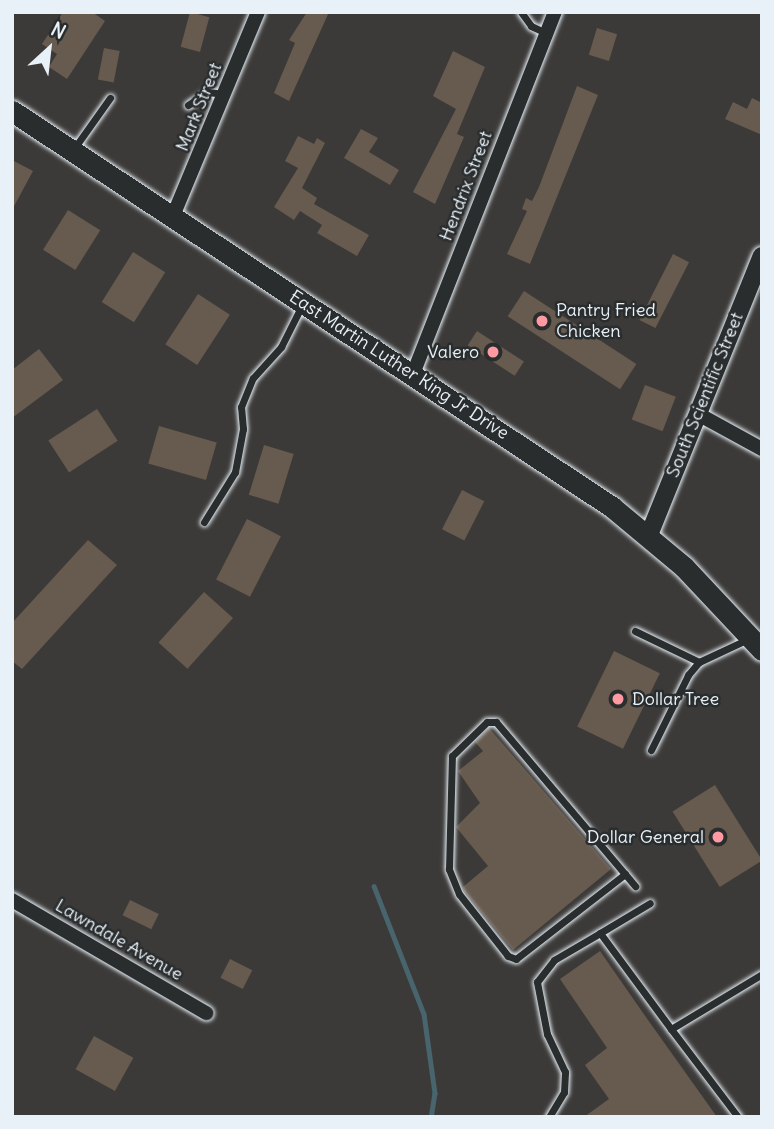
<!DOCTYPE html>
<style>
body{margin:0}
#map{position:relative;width:774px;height:1129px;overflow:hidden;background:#3c3a38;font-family:Delius,sans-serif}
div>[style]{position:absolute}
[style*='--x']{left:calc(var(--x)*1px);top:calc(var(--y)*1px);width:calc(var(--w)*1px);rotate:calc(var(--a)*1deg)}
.stream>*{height:4.5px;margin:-2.25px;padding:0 2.25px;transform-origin:2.25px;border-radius:2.25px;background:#48646d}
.building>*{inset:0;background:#675a4e;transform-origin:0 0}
.roads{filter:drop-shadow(0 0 2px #e8f1f8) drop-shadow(0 0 2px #e8f1f8)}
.service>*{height:7px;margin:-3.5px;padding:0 3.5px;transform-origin:3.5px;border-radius:3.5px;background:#2a2d2e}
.minor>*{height:14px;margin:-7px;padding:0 7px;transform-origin:7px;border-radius:7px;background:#2a2d2e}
.tertiary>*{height:18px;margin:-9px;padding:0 9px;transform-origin:9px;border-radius:9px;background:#2a2d2e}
.secondary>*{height:21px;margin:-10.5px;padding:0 10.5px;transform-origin:10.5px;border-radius:10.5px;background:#2a2d2e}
.dots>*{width:19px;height:19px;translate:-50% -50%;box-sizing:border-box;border:4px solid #2a2d2e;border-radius:50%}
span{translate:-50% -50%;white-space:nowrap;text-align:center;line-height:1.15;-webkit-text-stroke:5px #2a2d2e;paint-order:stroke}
.street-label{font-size:18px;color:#e8f1f8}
.poi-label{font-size:18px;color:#e8f1f8}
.left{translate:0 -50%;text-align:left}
.right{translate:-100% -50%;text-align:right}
.frame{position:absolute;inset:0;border:14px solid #e8f1f8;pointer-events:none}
.north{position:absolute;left:14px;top:14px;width:70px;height:70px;-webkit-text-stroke:5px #2a2d2e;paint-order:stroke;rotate:27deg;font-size:19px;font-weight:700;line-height:28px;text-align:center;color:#e8f1f8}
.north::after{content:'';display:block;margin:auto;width:24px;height:32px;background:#e8f1f8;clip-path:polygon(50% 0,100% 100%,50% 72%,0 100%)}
</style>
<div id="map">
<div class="stream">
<div style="--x:374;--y:886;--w:137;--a:68.7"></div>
<div style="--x:424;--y:1014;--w:80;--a:82.1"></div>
<div style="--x:435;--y:1093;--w:24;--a:99"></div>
</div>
<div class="building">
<div style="clip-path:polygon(63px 12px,92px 12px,105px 21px,67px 79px,49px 67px,57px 54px,42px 44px)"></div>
<div style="left:190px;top:12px;width:20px;height:36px;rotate:15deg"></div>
<div style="clip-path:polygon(307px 12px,329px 12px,289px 101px,274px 93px,295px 43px,289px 40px)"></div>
<div style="left:597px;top:28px;width:21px;height:28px;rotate:17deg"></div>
<div style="left:104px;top:48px;width:16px;height:32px;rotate:11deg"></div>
<div style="clip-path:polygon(453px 51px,485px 67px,457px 134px,464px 137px,435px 204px,413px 192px,456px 109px,433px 96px)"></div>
<div style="clip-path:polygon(577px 86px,598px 95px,530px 264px,507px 254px,527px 211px,522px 209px,526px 198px,532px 201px,539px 187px)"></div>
<div style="clip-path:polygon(752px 98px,762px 103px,762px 135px,725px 119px,733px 102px,747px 109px)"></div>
<div style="clip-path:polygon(361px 129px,378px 138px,369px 152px,399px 170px,390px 185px,344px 158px)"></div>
<div style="clip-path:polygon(298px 136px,314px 144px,317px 138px,325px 143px,302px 188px,317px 198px,314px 204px,369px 235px,357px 256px,317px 233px,322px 225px,300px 211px,294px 220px,274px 207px,298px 168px,285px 161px)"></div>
<div style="clip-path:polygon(12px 160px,33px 171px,12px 210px)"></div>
<div style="left:68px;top:210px;width:38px;height:47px;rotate:32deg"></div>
<div style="left:133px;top:252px;width:38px;height:59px;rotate:32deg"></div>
<div style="left:673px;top:254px;width:18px;height:74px;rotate:27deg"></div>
<div style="left:524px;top:291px;width:134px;height:30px;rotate:33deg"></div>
<div style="left:198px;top:294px;width:38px;height:60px;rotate:33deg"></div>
<div style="left:477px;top:331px;width:56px;height:17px;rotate:33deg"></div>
<div style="clip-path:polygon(39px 349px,63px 380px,12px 418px,12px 370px)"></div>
<div style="left:645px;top:385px;width:33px;height:37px;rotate:21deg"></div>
<div style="left:97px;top:409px;width:38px;height:58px;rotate:57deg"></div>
<div style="left:159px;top:426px;width:60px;height:39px;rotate:16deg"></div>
<div style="left:264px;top:445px;width:31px;height:52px;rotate:17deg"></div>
<div style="left:462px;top:490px;width:25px;height:44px;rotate:27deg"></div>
<div style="left:247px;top:519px;width:38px;height:68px;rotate:27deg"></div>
<div style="clip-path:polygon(88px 540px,117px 565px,22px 669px,12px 661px,12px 623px)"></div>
<div style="left:204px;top:592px;width:39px;height:68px;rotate:42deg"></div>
<div style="left:614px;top:651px;width:51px;height:84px;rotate:26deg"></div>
<div style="clip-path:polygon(489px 728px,611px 869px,513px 950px,464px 891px,463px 887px,488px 866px,456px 827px,480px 803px,458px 771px,483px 751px,475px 742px)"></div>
<div style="left:715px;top:785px;width:89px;height:50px;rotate:58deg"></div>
<div style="left:130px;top:900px;width:32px;height:17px;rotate:26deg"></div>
<div style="clip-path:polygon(600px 951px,648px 1020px,717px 1117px,584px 1117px,609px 1099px,585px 1065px,607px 1048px,560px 979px)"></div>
<div style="left:230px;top:959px;width:25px;height:21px;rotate:27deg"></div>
<div style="left:94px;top:1036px;width:45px;height:38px;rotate:29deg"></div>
</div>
<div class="roads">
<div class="service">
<div style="--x:521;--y:12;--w:17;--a:54"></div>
<div style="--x:531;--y:26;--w:17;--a:25"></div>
<div style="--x:188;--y:105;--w:24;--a:-33"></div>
<div style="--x:208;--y:92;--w:16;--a:7"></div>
<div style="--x:73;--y:150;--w:64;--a:-54.6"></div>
<div style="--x:204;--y:522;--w:59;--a:-58.2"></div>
<div style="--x:235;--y:472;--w:44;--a:-79.5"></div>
<div style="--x:243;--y:429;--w:22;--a:-95"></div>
<div style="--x:241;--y:407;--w:31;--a:-68"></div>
<div style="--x:253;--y:378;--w:42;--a:-47.9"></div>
<div style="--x:281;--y:347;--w:47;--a:-63.4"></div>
<div style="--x:635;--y:631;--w:71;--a:25.8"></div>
<div style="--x:699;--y:662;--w:54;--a:-25.1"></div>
<div style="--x:651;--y:750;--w:84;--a:-63.7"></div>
<div style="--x:688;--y:675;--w:17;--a:-50"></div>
<div style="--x:625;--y:874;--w:138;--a:142.1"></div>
<div style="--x:516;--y:959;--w:9;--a:-159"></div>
<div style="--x:508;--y:956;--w:79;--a:-128.3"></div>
<div style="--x:459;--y:894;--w:27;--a:-112"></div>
<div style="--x:449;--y:869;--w:113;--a:-88.5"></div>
<div style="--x:452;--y:756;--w:49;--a:-44.2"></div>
<div style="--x:487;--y:722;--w:9;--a:0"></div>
<div style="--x:496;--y:722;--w:199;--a:49.7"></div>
<div style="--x:625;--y:874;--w:16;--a:50"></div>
<div style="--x:600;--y:933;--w:58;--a:-31"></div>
<div style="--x:549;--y:1117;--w:29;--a:-59"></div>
<div style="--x:564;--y:1092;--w:20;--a:-87"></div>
<div style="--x:565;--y:1072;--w:42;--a:-115.3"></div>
<div style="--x:547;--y:1034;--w:53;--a:-100.9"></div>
<div style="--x:537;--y:982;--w:28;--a:-52"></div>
<div style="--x:554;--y:960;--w:53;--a:-30.4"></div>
<div style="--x:600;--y:933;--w:119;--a:53.5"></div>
<div style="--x:738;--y:1117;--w:111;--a:-127.3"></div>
<div style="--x:671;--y:1029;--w:106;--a:-31.1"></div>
</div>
<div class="minor">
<div style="--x:173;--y:216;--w:221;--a:-67.4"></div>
<div style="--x:413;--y:374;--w:389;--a:-68.6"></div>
<div style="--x:698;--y:414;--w:73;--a:28.7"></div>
<div style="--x:12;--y:900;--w:225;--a:30.2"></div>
</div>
<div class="tertiary">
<div style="--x:649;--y:535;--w:301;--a:-68"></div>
</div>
<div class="secondary">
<div style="--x:12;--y:111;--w:719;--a:33.42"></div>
<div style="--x:612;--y:507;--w:94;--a:39.8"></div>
<div style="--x:684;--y:567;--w:114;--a:46.8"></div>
</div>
</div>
<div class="dots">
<div style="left:542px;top:321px;background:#ff9aa2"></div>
<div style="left:493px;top:352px;background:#ff9aa2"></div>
<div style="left:618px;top:699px;background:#ff9aa2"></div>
<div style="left:718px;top:837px;background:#ff9aa2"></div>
</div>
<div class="street-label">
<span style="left:199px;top:107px;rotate:-68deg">Mark Street</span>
<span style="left:466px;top:186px;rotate:-69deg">Hendrix Street</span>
<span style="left:399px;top:365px;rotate:33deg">East Martin Luther King Jr Drive</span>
<span style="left:705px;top:395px;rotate:-68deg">South Scientific Street</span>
<span style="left:119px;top:940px;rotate:30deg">Lawndale Avenue</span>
</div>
<div class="poi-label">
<span class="left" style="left:556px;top:321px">Pantry Fried<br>Chicken</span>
<span class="right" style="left:479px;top:352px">Valero</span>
<span class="left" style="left:632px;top:699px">Dollar Tree</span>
<span class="right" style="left:704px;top:837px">Dollar General</span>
</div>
<div class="frame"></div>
<div class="north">N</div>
</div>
